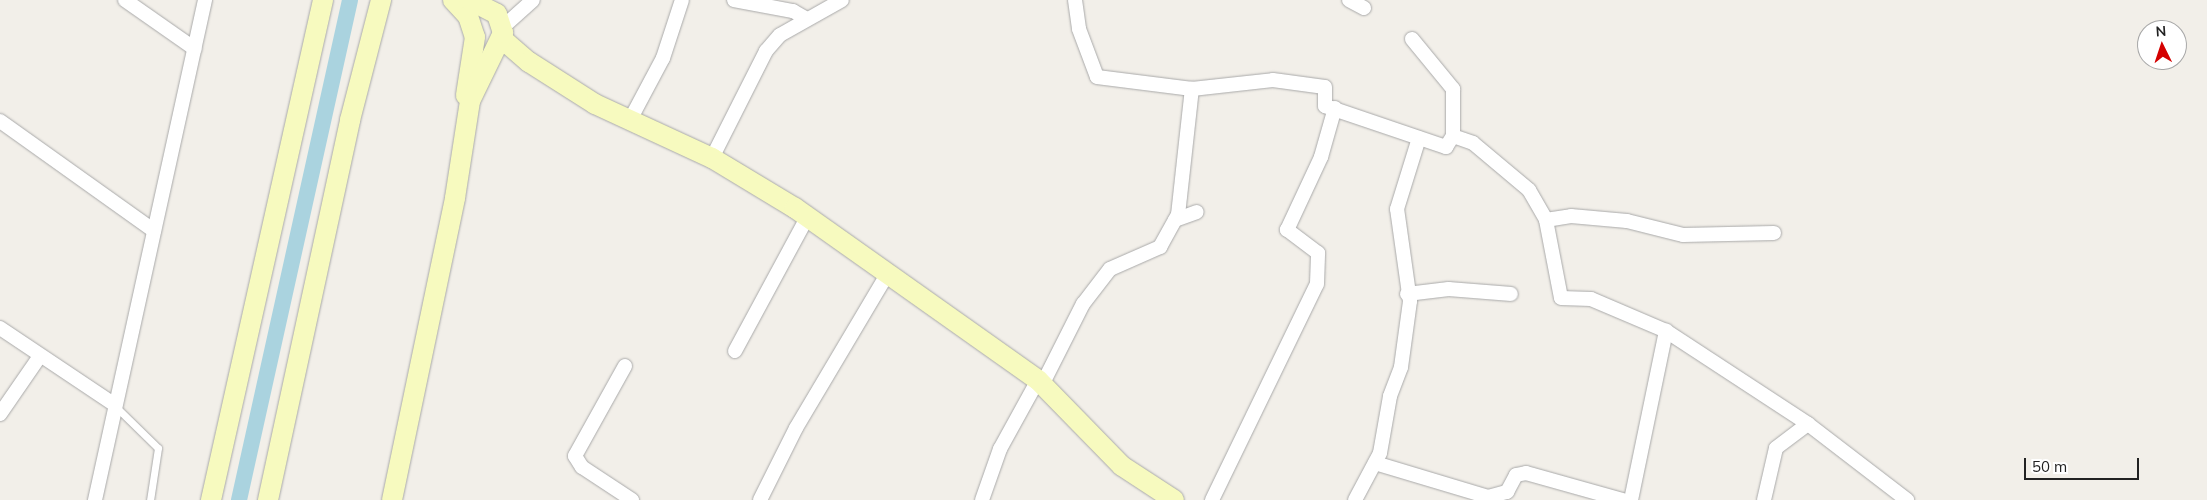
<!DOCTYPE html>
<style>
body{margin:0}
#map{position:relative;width:2207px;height:500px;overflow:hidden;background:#f2efe9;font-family:Mulish,sans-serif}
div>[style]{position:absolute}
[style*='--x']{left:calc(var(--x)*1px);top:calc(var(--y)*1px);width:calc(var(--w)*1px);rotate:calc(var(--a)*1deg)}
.canal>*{height:16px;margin:-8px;padding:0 8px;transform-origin:8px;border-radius:8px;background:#aad3df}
.roads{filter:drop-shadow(0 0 1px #a9a9a9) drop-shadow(0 0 1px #a9a9a9)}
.lane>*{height:7px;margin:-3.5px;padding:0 3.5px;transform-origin:3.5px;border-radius:3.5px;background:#fff}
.street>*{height:14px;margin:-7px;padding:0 7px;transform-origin:7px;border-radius:7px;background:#fff}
.secondary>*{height:20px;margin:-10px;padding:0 10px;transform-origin:10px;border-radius:10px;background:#f7fabf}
span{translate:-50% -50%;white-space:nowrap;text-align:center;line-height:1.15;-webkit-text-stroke:4.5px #fff;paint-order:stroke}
.north{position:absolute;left:2137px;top:20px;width:50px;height:50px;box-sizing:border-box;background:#fff;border:1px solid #a7a7a7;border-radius:50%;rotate:356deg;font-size:14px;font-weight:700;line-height:20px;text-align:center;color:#222}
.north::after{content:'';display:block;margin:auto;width:18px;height:22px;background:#d40000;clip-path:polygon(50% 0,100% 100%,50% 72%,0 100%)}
.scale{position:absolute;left:2024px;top:458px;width:115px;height:22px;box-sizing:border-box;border:2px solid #222;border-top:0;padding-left:6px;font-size:15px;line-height:18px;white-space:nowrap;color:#222;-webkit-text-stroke:4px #fff;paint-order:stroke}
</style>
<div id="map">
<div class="canal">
<div style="--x:239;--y:500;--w:512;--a:-77.48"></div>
</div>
<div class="roads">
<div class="lane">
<div style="--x:115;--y:406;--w:60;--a:44.3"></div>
<div style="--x:158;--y:448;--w:53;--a:98.7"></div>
</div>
<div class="street">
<div style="--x:125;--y:0;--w:85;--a:35"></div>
<div style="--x:734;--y:0;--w:60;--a:10.6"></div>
<div style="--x:793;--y:11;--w:16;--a:30"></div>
<div style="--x:1075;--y:0;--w:29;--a:82"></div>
<div style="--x:1079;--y:29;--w:51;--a:69.4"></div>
<div style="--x:1097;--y:77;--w:96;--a:7.2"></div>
<div style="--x:1192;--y:89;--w:81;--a:-6.3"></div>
<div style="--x:1273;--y:80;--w:52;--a:7.7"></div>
<div style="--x:1325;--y:87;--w:19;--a:90"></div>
<div style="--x:1325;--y:106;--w:128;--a:18.7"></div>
<div style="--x:1446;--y:147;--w:13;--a:-58"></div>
<div style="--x:1453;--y:136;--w:21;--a:19"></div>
<div style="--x:1473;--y:143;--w:73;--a:40"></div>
<div style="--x:1529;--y:190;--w:34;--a:60"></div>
<div style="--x:1546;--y:220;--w:79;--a:79.1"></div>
<div style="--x:1561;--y:298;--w:30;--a:2"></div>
<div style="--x:1591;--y:299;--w:82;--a:23.1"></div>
<div style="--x:1666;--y:331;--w:170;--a:33.2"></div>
<div style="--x:1349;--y:0;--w:17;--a:28"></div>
<div style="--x:503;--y:27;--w:40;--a:-42"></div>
<div style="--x:1412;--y:39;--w:65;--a:50.6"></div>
<div style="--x:1453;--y:89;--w:47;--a:90"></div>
<div style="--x:630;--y:120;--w:70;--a:-62"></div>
<div style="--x:663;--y:58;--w:61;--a:-71.9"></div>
<div style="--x:0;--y:121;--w:189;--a:35.5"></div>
<div style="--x:712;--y:158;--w:120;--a:-63.2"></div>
<div style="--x:766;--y:51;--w:21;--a:-49"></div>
<div style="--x:780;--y:35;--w:71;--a:-29.4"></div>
<div style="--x:1175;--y:220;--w:23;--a:-20"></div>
<div style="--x:1546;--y:220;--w:25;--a:-9"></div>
<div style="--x:1571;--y:216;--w:56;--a:5.1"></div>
<div style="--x:1627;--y:221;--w:58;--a:14"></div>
<div style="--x:1683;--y:235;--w:91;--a:-1.3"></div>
<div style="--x:1407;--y:294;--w:42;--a:-6.8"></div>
<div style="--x:1449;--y:289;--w:62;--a:4.6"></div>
<div style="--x:0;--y:328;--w:138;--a:33.8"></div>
<div style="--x:735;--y:351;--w:151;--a:-61.6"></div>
<div style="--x:625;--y:366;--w:103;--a:119.1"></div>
<div style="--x:575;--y:456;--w:13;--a:58"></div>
<div style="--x:582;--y:467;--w:60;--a:33.4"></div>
<div style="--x:1042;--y:385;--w:91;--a:-63.2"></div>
<div style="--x:1083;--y:304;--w:44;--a:-52.4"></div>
<div style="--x:1110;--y:269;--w:55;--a:-23.7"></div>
<div style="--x:1160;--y:247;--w:37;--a:-61"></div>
<div style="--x:1178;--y:215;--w:127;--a:-83.7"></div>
<div style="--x:0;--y:414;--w:70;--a:-55.4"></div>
<div style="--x:1375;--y:463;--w:118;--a:16.7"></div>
<div style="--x:1488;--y:497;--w:20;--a:-15"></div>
<div style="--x:1507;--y:492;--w:19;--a:-62"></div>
<div style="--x:1516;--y:475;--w:10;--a:-11"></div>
<div style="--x:1526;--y:473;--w:101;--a:15.6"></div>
<div style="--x:95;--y:500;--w:512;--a:-77.59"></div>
<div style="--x:760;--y:500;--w:80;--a:-63.4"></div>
<div style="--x:796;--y:428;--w:178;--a:-59.3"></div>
<div style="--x:982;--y:500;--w:54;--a:-70.6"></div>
<div style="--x:1000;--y:449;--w:79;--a:-61.2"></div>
<div style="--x:1212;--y:500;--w:240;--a:-64.1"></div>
<div style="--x:1317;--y:284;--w:31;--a:-88"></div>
<div style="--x:1318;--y:253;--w:39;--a:-143"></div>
<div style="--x:1287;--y:230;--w:81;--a:-65"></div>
<div style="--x:1321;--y:157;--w:51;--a:-74.1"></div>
<div style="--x:1355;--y:500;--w:53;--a:-62"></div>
<div style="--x:1380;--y:453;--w:58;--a:-80"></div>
<div style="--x:1390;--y:396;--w:31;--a:-69"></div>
<div style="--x:1401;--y:367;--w:67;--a:-82.2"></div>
<div style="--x:1410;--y:301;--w:93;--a:-98"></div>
<div style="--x:1397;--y:209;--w:74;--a:-72.8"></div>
<div style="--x:1631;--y:500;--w:173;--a:-78.3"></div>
<div style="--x:1764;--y:500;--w:53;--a:-77"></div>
<div style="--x:1776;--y:448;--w:40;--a:-37"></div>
<div style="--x:1808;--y:424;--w:125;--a:37.5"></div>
</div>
<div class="secondary">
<div style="--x:453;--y:0;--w:22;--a:47"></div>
<div style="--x:468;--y:16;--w:22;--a:72"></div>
<div style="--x:475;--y:37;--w:59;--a:98.8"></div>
<div style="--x:501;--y:38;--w:37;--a:41"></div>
<div style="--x:529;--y:62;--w:78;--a:32.5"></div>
<div style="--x:595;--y:104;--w:129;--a:24.8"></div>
<div style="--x:712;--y:158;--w:97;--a:31.1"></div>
<div style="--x:795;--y:208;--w:298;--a:35.3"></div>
<div style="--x:1038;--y:380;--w:120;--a:45.7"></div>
<div style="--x:1122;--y:466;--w:62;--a:33.2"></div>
<div style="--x:211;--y:500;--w:512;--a:-77.37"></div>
<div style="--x:268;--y:500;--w:389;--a:-77.8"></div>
<div style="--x:350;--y:120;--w:124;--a:-75.5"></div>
<div style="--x:392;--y:500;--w:309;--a:-78.2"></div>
<div style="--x:455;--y:198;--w:98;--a:-81.2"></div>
<div style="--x:470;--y:101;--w:76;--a:-64.1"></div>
<div style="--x:503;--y:33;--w:20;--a:-108"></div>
<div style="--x:497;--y:14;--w:31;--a:-153"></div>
</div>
</div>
<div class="north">N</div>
<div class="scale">50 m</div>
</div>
